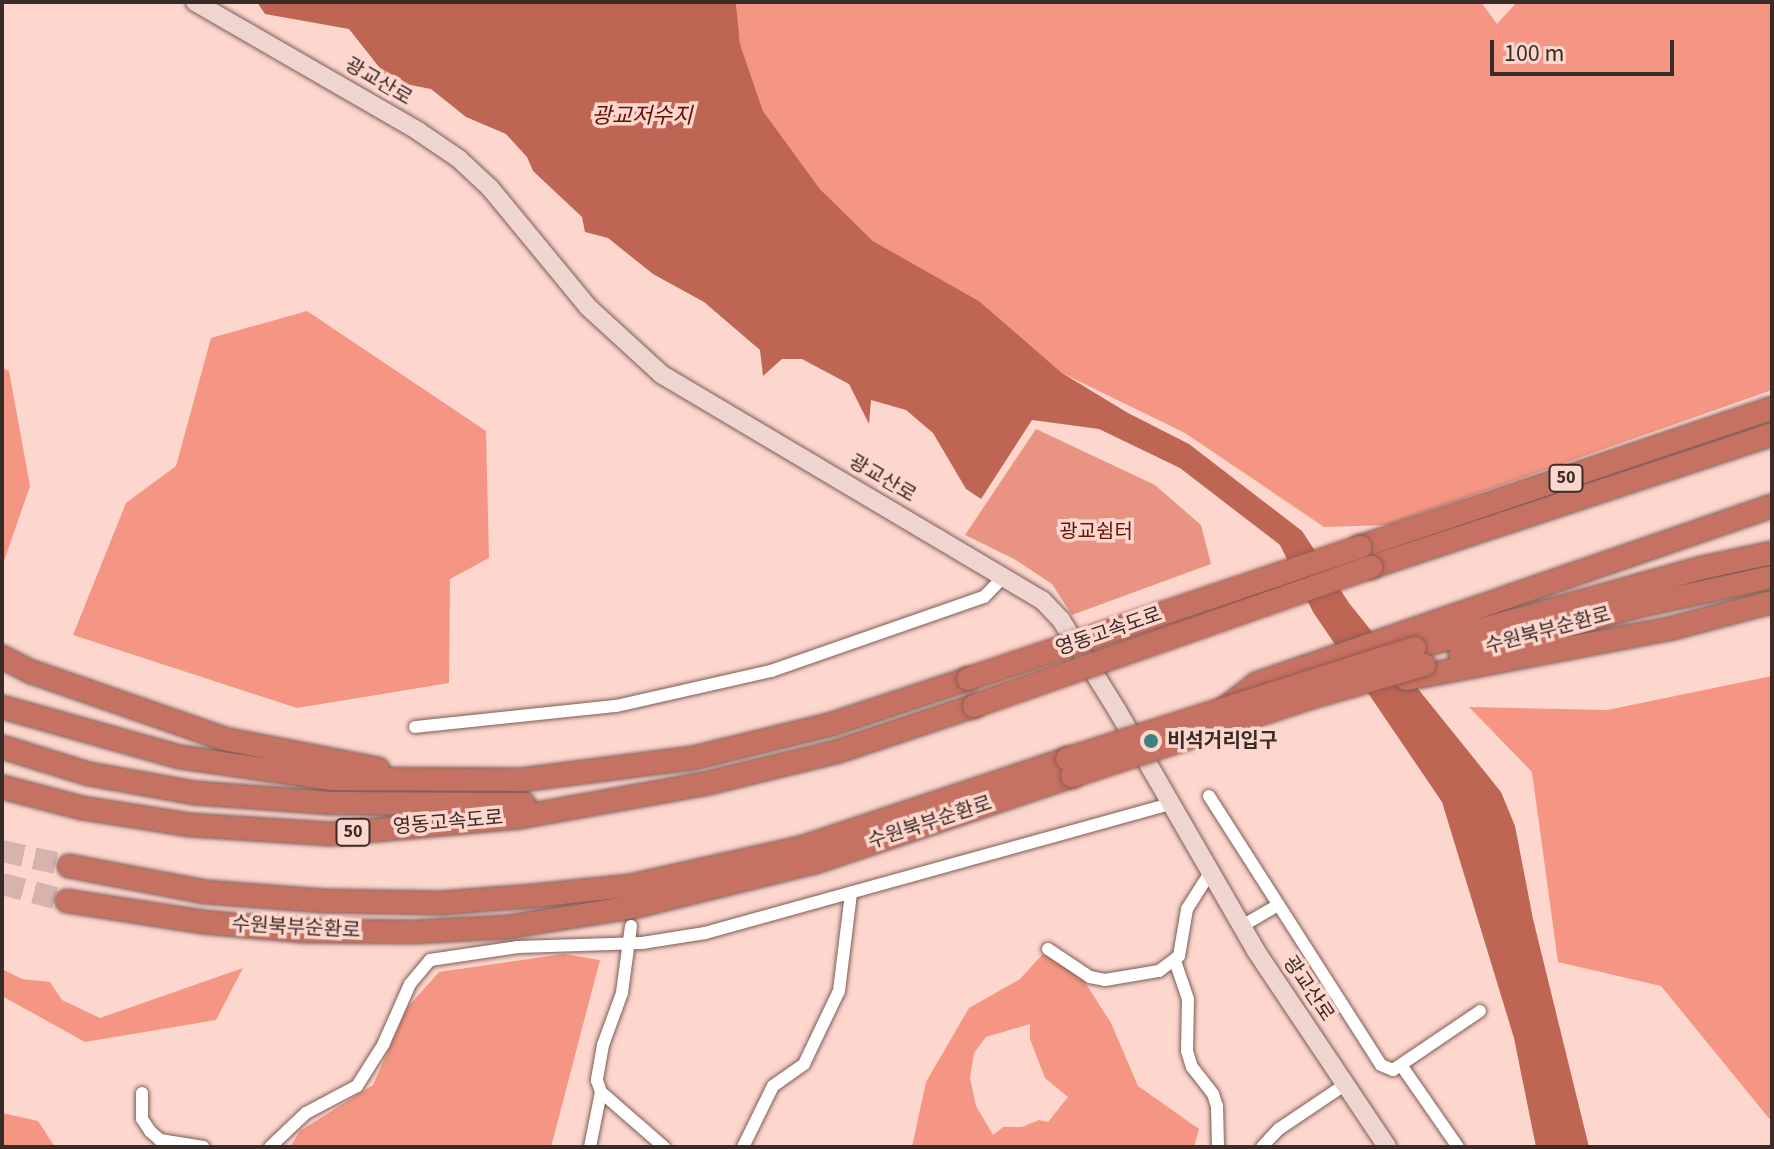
<!DOCTYPE html>
<meta charset="utf-8">
<style>
body{margin:0}
#map{position:relative;width:1774px;height:1149px;overflow:hidden;background:#fdd6ce;font-family:"Source Sans 3","Noto Sans KR",sans-serif}
div>[style]{position:absolute}
[style*='--x']{left:calc(var(--x)*1px);top:calc(var(--y)*1px);width:calc(var(--w)*1px);rotate:calc(var(--a)*1deg)}
.green>*{inset:0;background:#e99483}
.forest>*{inset:0;background:#f49683}
.water>*{inset:0;background:#be6554}
.highway-tunnel>*{height:22px;margin-top:-11px;transform-origin:0;background:repeating-linear-gradient(90deg,#d6b4ad 0 22px,transparent 0 33px)}
.roads{filter:drop-shadow(0 0 2px #7e5c56) drop-shadow(0 0 2px #7e5c56)}
.street>*{height:12px;margin:-6px;padding:0 6px;transform-origin:6px;border-radius:6px;background:#fff}
.secondary>*{height:18px;margin:-9px;padding:0 9px;transform-origin:9px;border-radius:9px;background:#eed5d0}
.highway>*{height:22px;margin:-11px;padding:0 11px;transform-origin:11px;border-radius:11px;background:#c57262}
.bridges{filter:drop-shadow(0 0 2px #94594e) drop-shadow(0 0 2px #94594e)}
.highway-bridge>*{height:22px;margin:-11px;padding:0 11px;transform-origin:11px;border-radius:11px;background:#c57262}
.dots>*{width:22px;height:22px;translate:-50% -50%;box-sizing:border-box;border:4px solid #fdd6ce;border-radius:50%}
span{translate:-50% -50%;white-space:nowrap;text-align:center;line-height:1.15;-webkit-text-stroke:7px #fdd6ce;paint-order:stroke}
.shield-label span{padding:2px 6px;background:#fdd6ce;border:2px solid;border-radius:6px;-webkit-text-stroke-width:0}
.shield-label{font-size:18px;color:#392b28;font-weight:700}
.street-label{font-size:20px;color:#392b28}
.park-label{font-size:20px;color:#681507}
.poi-label{font-size:20px;color:#392b28;font-weight:700}
.left{translate:0 -50%;text-align:left}
.water-label{font-size:22px;color:#641104;font-style:italic}
.frame{position:absolute;inset:0;border:4px solid #392b28;pointer-events:none}
.scale{position:absolute;left:1490px;top:40px;width:184px;height:36px;box-sizing:border-box;border:4px solid #392b28;border-top:0;padding-left:10px;font-size:24px;line-height:28px;white-space:nowrap;color:#392b28;-webkit-text-stroke:6px #fdd6ce;paint-order:stroke}
</style>
<div id="map">
<div class="green">
<div style="clip-path:polygon(1036px 429px,1155px 485px,1201px 525px,1211px 564px,1072px 615px,1052px 584px,1014px 559px,965px 535px)"></div>
</div>
<div class="forest">
<div style="clip-path:polygon(736px 2px,1481px 2px,1497px 24px,1517px 2px,1772px 2px,1772px 390px,1388px 525px,1324px 527px,1185px 433px,1062px 373px,979px 301px,873px 241px,820px 189px,763px 111px,740px 44px)"></div>
<div style="clip-path:polygon(307px 311px,486px 431px,489px 558px,450px 579px,449px 683px,297px 708px,73px 635px,126px 503px,176px 466px,211px 338px)"></div>
<div style="clip-path:polygon(2px 368px,9px 371px,30px 486px,2px 567px)"></div>
<div style="clip-path:polygon(1772px 676px,1772px 1122px,1661px 986px,1558px 962px,1532px 772px,1469px 707px,1607px 710px)"></div>
<div style="clip-path:polygon(564px 954px,600px 960px,551px 1147px,290px 1147px,300px 1131px,373px 1085px,407px 1008px,439px 972px)"></div>
<div style="clip-path:polygon(evenodd,1043px 954px,1079px 973px,1111px 1023px,1138px 1086px,1199px 1129px,1194px 1147px,912px 1147px,926px 1082px,969px 1008px,1020px 979px,1043px 954px,1030px 1024px,1030px 1039px,1045px 1078px,1068px 1097px,1048px 1122px,1039px 1120px,1022px 1127px,1003px 1127px,993px 1135px,976px 1106px,970px 1078px,974px 1053px,986px 1037px,1030px 1024px)"></div>
<div style="clip-path:polygon(243px 968px,216px 1020px,85px 1042px,2px 996px,2px 969px,22px 979px,50px 982px,62px 1000px,100px 1018px)"></div>
<div style="clip-path:polygon(2px 1113px,38px 1121px,55px 1147px,2px 1147px)"></div>
</div>
<div class="water">
<div style="clip-path:polygon(257px 2px,736px 2px,740px 44px,763px 111px,820px 189px,873px 241px,979px 301px,1062px 373px,1128px 413px,1189px 444px,1302px 531px,1349px 603px,1501px 792px,1515px 826px,1533px 919px,1589px 1147px,1536px 1147px,1514px 1038px,1442px 802px,1313px 612px,1280px 545px,1180px 468px,1099px 429px,1032px 420px,981px 499px,966px 489px,933px 433px,906px 410px,871px 400px,869px 424px,849px 384px,802px 359px,782px 359px,763px 376px,760px 350px,704px 302px,653px 274px,608px 238px,585px 232px,582px 217px,533px 171px,527px 157px,506px 134px,466px 117px,431px 89px,390px 81px,349px 29px,265px 14px)"></div>
</div>
<div class="highway-tunnel">
<div style="--x:2;--y:851;--w:69;--a:12.6"></div>
<div style="--x:2;--y:884;--w:67;--a:14.7"></div>
</div>
<div class="roads">
<div class="street">
<div style="--x:415;--y:727;--w:202;--a:-6"></div>
<div style="--x:616;--y:706;--w:159;--a:-12.7"></div>
<div style="--x:771;--y:671;--w:225;--a:-19.2"></div>
<div style="--x:984;--y:597;--w:29;--a:-46"></div>
<div style="--x:1209;--y:796;--w:319;--a:57.4"></div>
<div style="--x:1381;--y:1065;--w:13;--a:23"></div>
<div style="--x:1393;--y:1070;--w:105;--a:-34.1"></div>
<div style="--x:631;--y:926;--w:68;--a:97.7"></div>
<div style="--x:622;--y:993;--w:55;--a:110.1"></div>
<div style="--x:603;--y:1045;--w:36;--a:100"></div>
<div style="--x:597;--y:1080;--w:13;--a:72"></div>
<div style="--x:601;--y:1092;--w:84;--a:41.1"></div>
<div style="--x:1242;--y:926;--w:42;--a:-30.3"></div>
<div style="--x:1048;--y:949;--w:50;--a:33.7"></div>
<div style="--x:1090;--y:977;--w:15;--a:11"></div>
<div style="--x:1105;--y:980;--w:55;--a:-9.5"></div>
<div style="--x:1159;--y:971;--w:25;--a:-37"></div>
<div style="--x:1179;--y:956;--w:48;--a:-80.3"></div>
<div style="--x:1187;--y:909;--w:45;--a:-57.7"></div>
<div style="--x:1175;--y:961;--w:40;--a:71.1"></div>
<div style="--x:1188;--y:999;--w:52;--a:91.1"></div>
<div style="--x:1187;--y:1051;--w:17;--a:73"></div>
<div style="--x:1192;--y:1067;--w:34;--a:52"></div>
<div style="--x:1213;--y:1094;--w:13;--a:72"></div>
<div style="--x:1217;--y:1106;--w:41;--a:88.6"></div>
<div style="--x:1401;--y:1065;--w:100;--a:55.2"></div>
<div style="--x:142;--y:1093;--w:26;--a:90"></div>
<div style="--x:142;--y:1119;--w:14;--a:56"></div>
<div style="--x:150;--y:1131;--w:13;--a:42"></div>
<div style="--x:160;--y:1140;--w:44;--a:9.2"></div>
<div style="--x:270;--y:1147;--w:50;--a:-43.4"></div>
<div style="--x:306;--y:1113;--w:58;--a:-27.9"></div>
<div style="--x:357;--y:1086;--w:49;--a:-57.6"></div>
<div style="--x:383;--y:1045;--w:67;--a:-66.1"></div>
<div style="--x:410;--y:984;--w:31;--a:-50"></div>
<div style="--x:430;--y:960;--w:89;--a:-8.4"></div>
<div style="--x:518;--y:947;--w:124;--a:-1.8"></div>
<div style="--x:642;--y:943;--w:64;--a:-9"></div>
<div style="--x:705;--y:933;--w:484;--a:-15.5"></div>
<div style="--x:590;--y:1147;--w:56;--a:-78.7"></div>
<div style="--x:743;--y:1147;--w:68;--a:-63.8"></div>
<div style="--x:773;--y:1086;--w:38;--a:-35"></div>
<div style="--x:804;--y:1064;--w:81;--a:-64.4"></div>
<div style="--x:839;--y:991;--w:99;--a:-83"></div>
<div style="--x:1262;--y:1147;--w:25;--a:-47"></div>
<div style="--x:1279;--y:1129;--w:81;--a:-33.9"></div>
</div>
<div class="secondary">
<div style="--x:195;--y:2;--w:258;--a:30"></div>
<div style="--x:418;--y:131;--w:50;--a:34.3"></div>
<div style="--x:459;--y:159;--w:42;--a:43.1"></div>
<div style="--x:490;--y:188;--w:154;--a:50.5"></div>
<div style="--x:588;--y:307;--w:99;--a:42.5"></div>
<div style="--x:661;--y:374;--w:443;--a:30.7"></div>
<div style="--x:1042;--y:600;--w:28;--a:46"></div>
<div style="--x:1061;--y:620;--w:106;--a:58.1"></div>
<div style="--x:1117;--y:710;--w:278;--a:60"></div>
<div style="--x:1256;--y:951;--w:236;--a:56.2"></div>
</div>
<div class="highway">
<div style="--x:1360;--y:547;--w:435;--a:-18.6"></div>
<div style="--x:1371;--y:567;--w:422;--a:-18.3"></div>
<div style="--x:1415;--y:648;--w:298;--a:-15.6"></div>
<div style="--x:1702;--y:568;--w:72;--a:-12.1"></div>
<div style="--x:1460;--y:655;--w:180;--a:-15.4"></div>
<div style="--x:1634;--y:607;--w:141;--a:-12.3"></div>
<div style="--x:2;--y:657;--w:34;--a:27"></div>
<div style="--x:32;--y:672;--w:203;--a:19.2"></div>
<div style="--x:224;--y:739;--w:157;--a:11"></div>
<div style="--x:1406;--y:679;--w:268;--a:-10.8"></div>
<div style="--x:1669;--y:629;--w:106;--a:-14.7"></div>
<div style="--x:2;--y:707;--w:185;--a:15.7"></div>
<div style="--x:180;--y:757;--w:155;--a:8.2"></div>
<div style="--x:333;--y:779;--w:188;--a:0.3"></div>
<div style="--x:521;--y:780;--w:173;--a:-7.3"></div>
<div style="--x:693;--y:758;--w:143;--a:-13.7"></div>
<div style="--x:832;--y:724;--w:143;--a:-18.3"></div>
<div style="--x:1227;--y:707;--w:37;--a:-38"></div>
<div style="--x:1256;--y:684;--w:546;--a:-19.03"></div>
<div style="--x:2;--y:747;--w:91;--a:17.2"></div>
<div style="--x:89;--y:774;--w:108;--a:10.2"></div>
<div style="--x:195;--y:793;--w:137;--a:4.2"></div>
<div style="--x:332;--y:803;--w:192;--a:0.3"></div>
<div style="--x:2;--y:787;--w:83;--a:14.7"></div>
<div style="--x:82;--y:808;--w:109;--a:8.9"></div>
<div style="--x:190;--y:825;--w:141;--a:3.7"></div>
<div style="--x:331;--y:834;--w:190;--a:-5.1"></div>
<div style="--x:520;--y:817;--w:187;--a:-10.2"></div>
<div style="--x:704;--y:784;--w:139;--a:-13.7"></div>
<div style="--x:839;--y:751;--w:142;--a:-18.4"></div>
<div style="--x:69;--y:866;--w:138;--a:10.8"></div>
<div style="--x:205;--y:892;--w:119;--a:4.3"></div>
<div style="--x:324;--y:901;--w:117;--a:1"></div>
<div style="--x:441;--y:903;--w:92;--a:-4.4"></div>
<div style="--x:533;--y:896;--w:98;--a:-5.9"></div>
<div style="--x:630;--y:886;--w:178;--a:-12.6"></div>
<div style="--x:804;--y:847;--w:277;--a:-18.5"></div>
<div style="--x:67;--y:901;--w:137;--a:8.8"></div>
<div style="--x:202;--y:922;--w:103;--a:5"></div>
<div style="--x:305;--y:931;--w:109;--a:0.5"></div>
<div style="--x:414;--y:932;--w:93;--a:-3.1"></div>
<div style="--x:507;--y:927;--w:128;--a:-9"></div>
<div style="--x:633;--y:907;--w:187;--a:-13.9"></div>
<div style="--x:815;--y:862;--w:271;--a:-18.5"></div>
</div>
</div>
<div class="bridges">
<div class="highway-bridge">
<div style="--x:968;--y:679;--w:414;--a:-18.6"></div>
<div style="--x:974;--y:706;--w:421;--a:-19.3"></div>
<div style="--x:1067;--y:759;--w:365;--a:-17.7"></div>
<div style="--x:1072;--y:776;--w:250;--a:-18.2"></div>
<div style="--x:1309;--y:698;--w:120;--a:-16"></div>
</div>
</div>
<div class="dots">
<div style="left:1151px;top:741px;background:#3a8381"></div>
</div>
<div class="shield-label">
<span style="left:1566px;top:478px">50</span>
<span style="left:353px;top:832px">50</span>
</div>
<div class="street-label">
<span style="left:378px;top:82px;rotate:30deg">광교산로</span>
<span style="left:882px;top:479px;rotate:30deg">광교산로</span>
<span style="left:1548px;top:631px;rotate:-15deg">수원북부순환로</span>
<span style="left:1109px;top:632px;rotate:-19deg">영동고속도로</span>
<span style="left:448px;top:823px;rotate:-5deg">영동고속도로</span>
<span style="left:930px;top:823px;rotate:-18deg">수원북부순환로</span>
<span style="left:296px;top:928px;rotate:3deg">수원북부순환로</span>
<span style="left:1308px;top:989px;rotate:56deg">광교산로</span>
</div>
<div class="park-label">
<span style="left:1096px;top:532px">광교쉼터</span>
</div>
<div class="poi-label">
<span class="left" style="left:1167px;top:741px">비석거리입구</span>
</div>
<div class="water-label">
<span style="left:642px;top:117px">광교저수지</span>
</div>
<div class="frame"></div>
<div class="scale">100 m</div>
</div>
